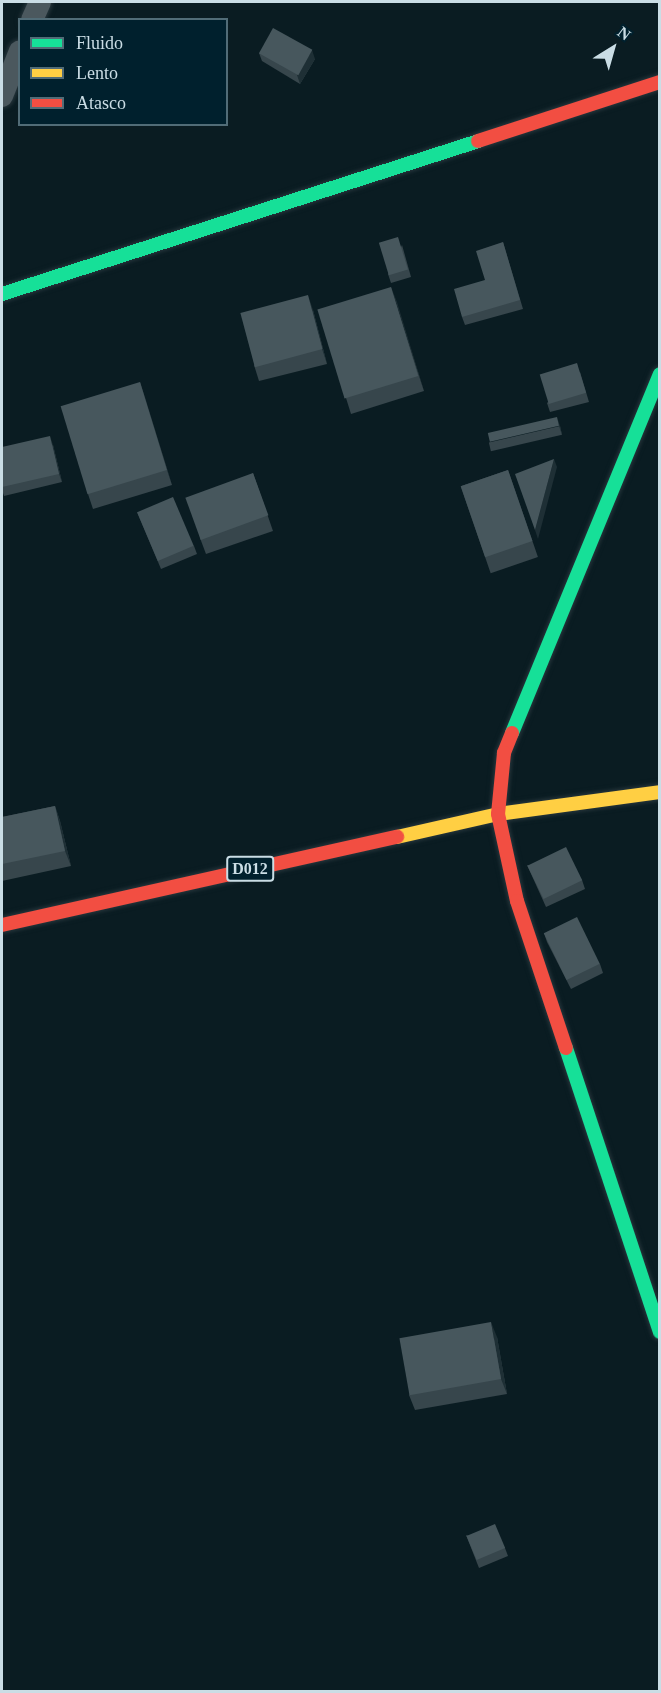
<!DOCTYPE html>
<style>
body{margin:0}
#map{position:relative;width:661px;height:1693px;overflow:hidden;background:#0a1c22;font-family:Georgia,serif}
div>[style]{position:absolute}
[style*='--x']{left:calc(var(--x)*1px);top:calc(var(--y)*1px);width:calc(var(--w)*1px);rotate:calc(var(--a)*1deg)}
.roads{filter:drop-shadow(0 0 2px #27363c) drop-shadow(0 0 2px #27363c)}
.lane>*{height:22px;margin:-11px;padding:0 11px;transform-origin:11px;border-radius:11px;background:#4b585e}
.fast>*{height:14px;margin:-7px;padding:0 7px;transform-origin:7px;border-radius:7px;background:#16e098}
.slow>*{height:14px;margin:-7px;padding:0 7px;transform-origin:7px;border-radius:7px;background:#ffcf43}
.jam>*{height:14px;margin:-7px;padding:0 7px;transform-origin:7px;border-radius:7px;background:#f24e42}
.wall>*{inset:0;background:#37464c;transform-origin:0 0}
.shaded-wall>*{inset:0;background:#1e2f35}
.building>*{inset:0;background:#47575d;transform-origin:0 0}
span{translate:-50% -50%;white-space:nowrap;text-align:center;line-height:1.15;-webkit-text-stroke:4.5px #00202d;paint-order:stroke}
.shield-label span{padding:2px 4px;background:#00202d;border:2px solid;border-radius:4px;-webkit-text-stroke-width:0}
.shield-label{font-size:16px;color:#cadde5;font-weight:700}
.frame{position:absolute;inset:0;border:3px solid #cadde5;pointer-events:none}
.legend{position:absolute;left:18px;top:18px;width:210px;height:108px;box-sizing:border-box;background:#00202d;border:2px solid #516c77;margin:0;padding:8px 10px;list-style:none;font-size:18px;color:#cadde5}
.legend li{display:flex;align-items:center;gap:12px;height:30px}
.legend b{width:30px;border:2px solid #516c77}
.north{position:absolute;left:583px;top:18px;width:60px;height:60px;-webkit-text-stroke:4px #00202d;paint-order:stroke;rotate:37deg;font-size:16px;font-weight:700;line-height:24px;text-align:center;color:#cadde5}
.north::after{content:'';display:block;margin:auto;width:21px;height:27px;background:#cadde5;clip-path:polygon(50% 0,100% 100%,50% 72%,0 100%)}
</style>
<div id="map">
<div class="roads">
<div class="lane">
<div style="--x:32;--y:20;--w:20;--a:-66"></div>
<div style="--x:2;--y:96;--w:48;--a:-68.2"></div>
</div>
<div class="fast">
<div style="--x:2;--y:294;--w:500;--a:-17.8"></div>
<div style="--x:512;--y:733;--w:388;--a:-67.6"></div>
<div style="--x:566;--y:1048;--w:299;--a:71.7"></div>
</div>
<div class="slow">
<div style="--x:397;--y:837;--w:104;--a:-12.8"></div>
<div style="--x:498;--y:814;--w:163;--a:-7.7"></div>
</div>
<div class="jam">
<div style="--x:478;--y:141;--w:191;--a:-18"></div>
<div style="--x:512;--y:733;--w:22;--a:112"></div>
<div style="--x:504;--y:753;--w:61;--a:95.6"></div>
<div style="--x:498;--y:814;--w:89;--a:77.7"></div>
<div style="--x:517;--y:901;--w:155;--a:71.6"></div>
<div style="--x:2;--y:925;--w:405;--a:-12.6"></div>
</div>
</div>
<div class="wall">
<div style="clip-path:polygon(259px 53px,315px 59px,300px 84px,262px 61px)"></div>
<div style="clip-path:polygon(503px 242px,523px 309px,465px 325px,462px 317px,485px 280px)"></div>
<div style="clip-path:polygon(402px 245px,411px 277px,391px 283px,388px 274px)"></div>
<div style="clip-path:polygon(391px 287px,424px 391px,351px 414px,346px 398px)"></div>
<div style="clip-path:polygon(313px 310px,327px 364px,259px 381px,254px 365px)"></div>
<div style="clip-path:polygon(580px 372px,589px 402px,550px 412px,547px 403px)"></div>
<div style="clip-path:polygon(140px 382px,172px 485px,93px 509px,88px 494px)"></div>
<div style="left:560px;top:426px;width:9px;height:73px;rotate:77deg"></div>
<div style="clip-path:polygon(53px 445px,62px 482px,4px 496px,2px 490px,2px 447px)"></div>
<div style="left:508px;top:470px;width:92px;height:50px;rotate:71deg"></div>
<div style="clip-path:polygon(253px 473px,273px 531px,206px 554px,200px 538px)"></div>
<div style="clip-path:polygon(137px 512px,194px 546px,197px 554px,161px 569px)"></div>
<div style="clip-path:polygon(55px 806px,60px 821px,71px 866px,2px 881px,2px 817px)"></div>
<div style="clip-path:polygon(527px 865px,582px 880px,585px 889px,546px 907px)"></div>
<div style="clip-path:polygon(544px 933px,600px 964px,603px 973px,571px 989px,547px 942px)"></div>
<div style="clip-path:polygon(497px 1337px,507px 1394px,415px 1410px,409px 1395px)"></div>
<div style="clip-path:polygon(466px 1535px,505px 1548px,508px 1556px,479px 1568px)"></div>
</div>
<div class="shaded-wall">
<div style="clip-path:polygon(312px 50px,315px 59px,300px 84px,297px 75px)"></div>
<div style="clip-path:polygon(391px 287px,397px 302px,424px 391px,419px 376px)"></div>
<div style="clip-path:polygon(308px 295px,313px 310px,327px 364px,322px 349px)"></div>
<div style="clip-path:polygon(140px 382px,145px 397px,172px 485px,167px 470px)"></div>
<div style="clip-path:polygon(557px 417px,560px 426px,562px 435px,559px 426px)"></div>
<div style="clip-path:polygon(50px 436px,53px 445px,62px 482px,59px 474px)"></div>
<div style="clip-path:polygon(554px 459px,557px 467px,538px 539px,535px 530px)"></div>
<div style="clip-path:polygon(55px 806px,60px 821px,71px 866px,65px 851px)"></div>
<div style="clip-path:polygon(491px 1322px,497px 1337px,507px 1394px,501px 1379px)"></div>
</div>
<div class="building">
<div style="left:273px;top:28px;width:45px;height:29px;rotate:29deg"></div>
<div style="left:398px;top:237px;width:34px;height:20px;rotate:73deg"></div>
<div style="clip-path:polygon(503px 242px,520px 300px,462px 317px,454px 289px,485px 280px,476px 251px)"></div>
<div style="left:391px;top:287px;width:93px;height:77px;rotate:73deg"></div>
<div style="left:308px;top:295px;width:56px;height:70px;rotate:75deg"></div>
<div style="left:577px;top:363px;width:31px;height:39px;rotate:73deg"></div>
<div style="left:140px;top:382px;width:92px;height:83px;rotate:73deg"></div>
<div style="left:557px;top:417px;width:9px;height:71px;rotate:77deg"></div>
<div style="clip-path:polygon(50px 436px,59px 474px,2px 487px,2px 447px)"></div>
<div style="clip-path:polygon(554px 459px,535px 530px,515px 474px)"></div>
<div style="left:508px;top:470px;width:75px;height:50px;rotate:71deg"></div>
<div style="left:253px;top:473px;width:45px;height:72px;rotate:70deg"></div>
<div style="left:173px;top:497px;width:53px;height:39px;rotate:67deg"></div>
<div style="clip-path:polygon(55px 806px,65px 851px,2px 864px,2px 817px)"></div>
<div style="left:566px;top:847px;width:37px;height:43px;rotate:64deg"></div>
<div style="left:577px;top:917px;width:52px;height:37px;rotate:64deg"></div>
<div style="left:491px;top:1322px;width:58px;height:93px;rotate:80deg"></div>
<div style="left:495px;top:1524px;width:26px;height:31px;rotate:67deg"></div>
</div>
<div class="shield-label">
<span style="left:250px;top:869px">D012</span>
</div>
<div class="frame"></div>
<ul class="legend">
<li><b style="height:8px;background:#16e098"></b>Fluido</li>
<li><b style="height:8px;background:#ffcf43"></b>Lento</li>
<li><b style="height:8px;background:#f24e42"></b>Atasco</li>
</ul>
<div class="north">N</div>
</div>
